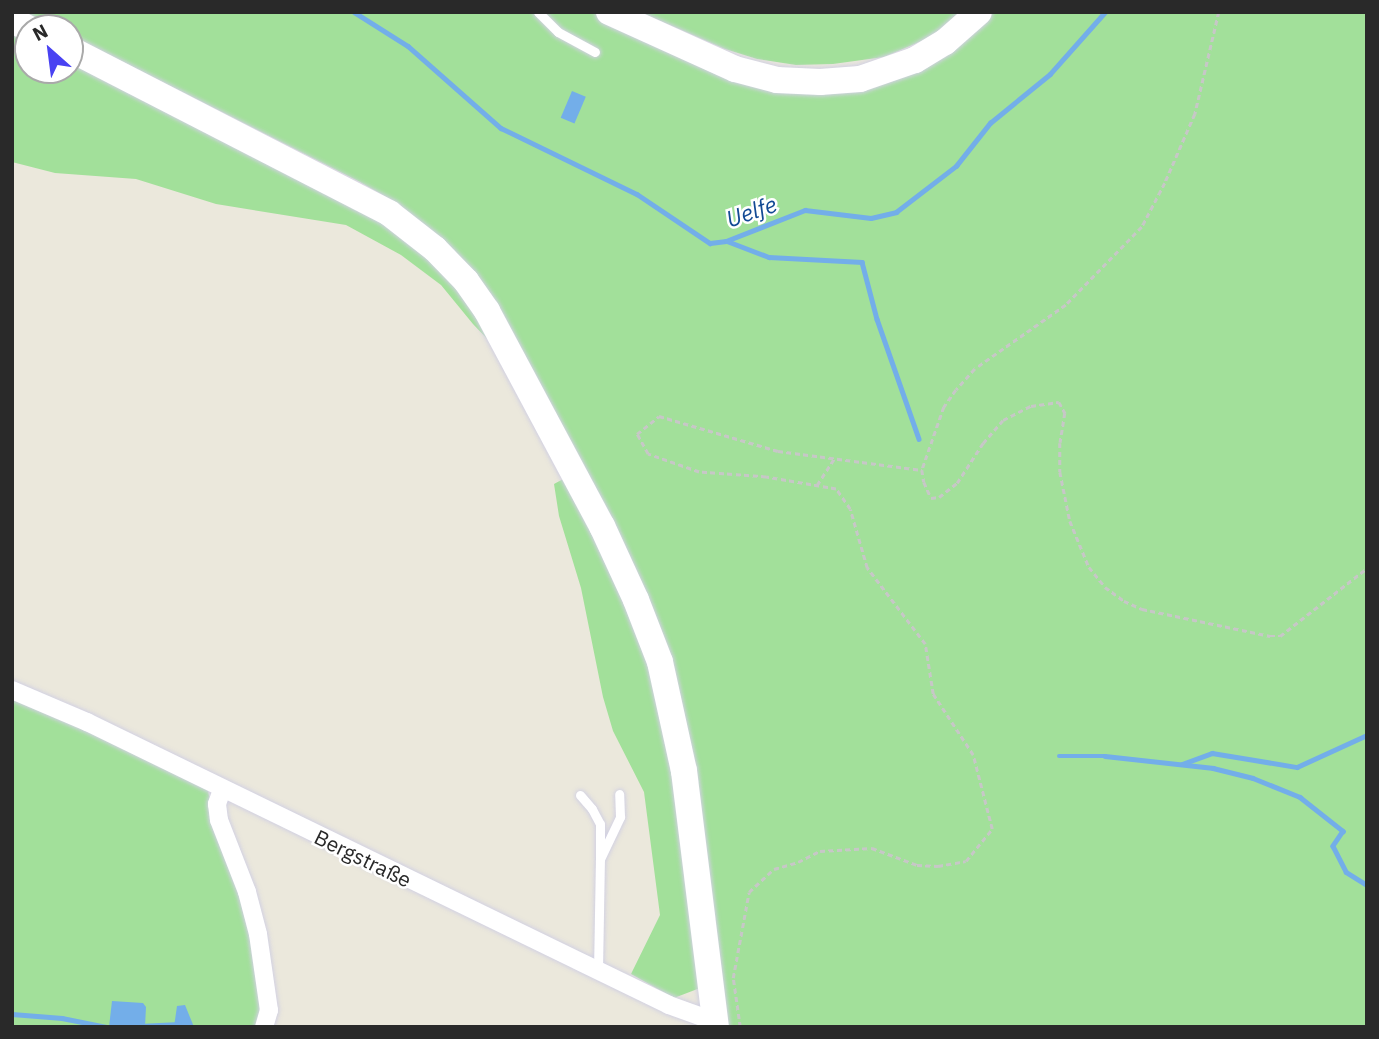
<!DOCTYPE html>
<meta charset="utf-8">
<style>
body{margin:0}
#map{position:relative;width:1379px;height:1039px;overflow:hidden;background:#ebe8dc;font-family:"IBM Plex Sans",sans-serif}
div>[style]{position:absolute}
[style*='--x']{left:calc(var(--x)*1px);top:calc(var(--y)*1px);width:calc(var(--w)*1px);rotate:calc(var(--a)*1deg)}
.green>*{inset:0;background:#a2e09a}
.water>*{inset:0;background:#73aee9;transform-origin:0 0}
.stream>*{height:4.5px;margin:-2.25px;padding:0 2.25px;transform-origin:2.25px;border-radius:2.25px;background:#73aee9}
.path>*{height:2.5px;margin-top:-1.25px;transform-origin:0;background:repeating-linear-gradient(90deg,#c7c7c7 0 5px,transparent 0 8.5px)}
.roads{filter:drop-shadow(0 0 2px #d2d1e2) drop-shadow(0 0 2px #d2d1e2)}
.service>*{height:9px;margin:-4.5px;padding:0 4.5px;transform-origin:4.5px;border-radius:4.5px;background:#fff}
.minor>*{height:18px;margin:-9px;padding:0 9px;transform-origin:9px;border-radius:9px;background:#fff}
.secondary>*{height:26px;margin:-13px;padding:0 13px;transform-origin:13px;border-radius:13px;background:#fff}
span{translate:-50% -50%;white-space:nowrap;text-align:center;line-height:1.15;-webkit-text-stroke:5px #fff;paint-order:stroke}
.street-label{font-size:21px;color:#292929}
.water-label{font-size:23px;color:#134a94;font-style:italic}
.frame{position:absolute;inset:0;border:14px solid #292929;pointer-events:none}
.north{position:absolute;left:14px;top:14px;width:70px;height:70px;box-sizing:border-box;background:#fff;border:2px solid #a9a9a9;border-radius:50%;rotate:332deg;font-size:19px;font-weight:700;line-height:28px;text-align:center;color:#292929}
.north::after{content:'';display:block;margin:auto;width:24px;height:32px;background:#4942f2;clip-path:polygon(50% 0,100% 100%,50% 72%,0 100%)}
</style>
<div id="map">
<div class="green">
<div style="clip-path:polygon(24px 12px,609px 12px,702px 56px,860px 79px,979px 12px,1367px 12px,1367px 1027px,725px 1027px,682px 709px,491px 294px,400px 205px,360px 182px,70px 35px,70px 28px,56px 28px)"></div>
<div style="clip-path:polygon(640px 12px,965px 12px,931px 37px,884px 57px,833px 64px,796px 65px,757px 59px,725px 49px)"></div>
<div style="clip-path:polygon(12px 33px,28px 40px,28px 70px,70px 70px,70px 61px,355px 202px,432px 259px,472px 305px,511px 364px,473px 324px,441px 285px,401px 255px,346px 225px,216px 204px,136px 179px,55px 173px,12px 162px)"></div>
<div style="clip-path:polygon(565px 478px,610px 567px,649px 661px,668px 745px,700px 988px,674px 998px,631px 974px,660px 915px,644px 792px,613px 731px,603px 697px,581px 588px,559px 516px,554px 484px)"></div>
<div style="clip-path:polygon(12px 693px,207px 786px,213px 814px,250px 908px,263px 1027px,12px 1027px)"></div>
</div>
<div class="water">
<div style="left:572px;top:91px;width:15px;height:29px;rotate:23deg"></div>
<div style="clip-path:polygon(112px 1001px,143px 1003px,146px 1007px,145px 1027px,109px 1027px)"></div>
<div style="clip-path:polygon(185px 1005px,194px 1027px,174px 1027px,177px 1006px)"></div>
</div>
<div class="stream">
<div style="--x:354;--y:12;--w:64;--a:32.2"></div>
<div style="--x:408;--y:46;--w:124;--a:41.4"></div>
<div style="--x:501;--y:128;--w:151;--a:25.9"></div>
<div style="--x:637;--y:194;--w:88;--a:33.9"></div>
<div style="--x:710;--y:243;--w:16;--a:-7"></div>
<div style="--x:726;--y:241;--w:85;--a:-21.4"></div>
<div style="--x:805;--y:210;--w:66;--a:6.9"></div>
<div style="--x:871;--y:218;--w:26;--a:-13"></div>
<div style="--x:896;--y:212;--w:76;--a:-37.5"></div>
<div style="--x:956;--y:166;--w:55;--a:-51.7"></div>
<div style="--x:990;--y:123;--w:77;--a:-39.2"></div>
<div style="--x:1050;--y:74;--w:83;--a:-48.4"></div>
<div style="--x:727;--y:241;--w:45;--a:20.9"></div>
<div style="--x:769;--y:257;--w:93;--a:3.1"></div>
<div style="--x:862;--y:262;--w:59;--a:75.3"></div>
<div style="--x:877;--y:319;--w:127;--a:70.7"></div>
<div style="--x:1059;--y:756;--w:46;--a:0"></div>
<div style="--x:1105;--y:756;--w:109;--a:6.3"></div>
<div style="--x:1213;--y:768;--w:41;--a:14"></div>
<div style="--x:1253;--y:778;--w:51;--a:22"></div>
<div style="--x:1300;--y:797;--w:55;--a:38.3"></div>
<div style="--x:1343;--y:831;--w:18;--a:124"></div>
<div style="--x:1333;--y:846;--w:29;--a:63"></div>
<div style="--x:1346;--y:872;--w:25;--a:32"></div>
<div style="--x:1182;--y:764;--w:32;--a:-20"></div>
<div style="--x:1212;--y:753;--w:86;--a:9.4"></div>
<div style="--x:1297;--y:767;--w:77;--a:-24.6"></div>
<div style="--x:12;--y:1014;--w:50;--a:4.6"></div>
<div style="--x:62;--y:1018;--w:46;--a:11.3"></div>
<div style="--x:139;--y:1026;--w:40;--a:-2.9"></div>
</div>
<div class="path">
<div style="--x:1219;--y:12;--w:105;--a:103.2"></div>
<div style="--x:1195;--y:114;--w:75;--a:113.5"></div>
<div style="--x:1165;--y:183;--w:50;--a:117.6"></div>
<div style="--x:1142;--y:227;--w:109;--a:134.3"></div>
<div style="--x:1066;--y:305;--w:111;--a:144.9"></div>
<div style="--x:975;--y:369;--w:28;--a:132"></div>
<div style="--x:956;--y:390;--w:21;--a:125"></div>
<div style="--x:944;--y:407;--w:67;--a:109.2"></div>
<div style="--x:922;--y:470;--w:12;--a:81"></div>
<div style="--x:924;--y:482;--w:17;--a:66"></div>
<div style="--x:931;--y:498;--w:8;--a:-7"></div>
<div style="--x:939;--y:497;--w:23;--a:-38"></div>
<div style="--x:957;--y:483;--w:48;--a:-57"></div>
<div style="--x:983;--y:443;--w:30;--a:-49"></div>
<div style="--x:1003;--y:420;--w:31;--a:-27"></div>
<div style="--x:1031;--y:406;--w:28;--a:-8"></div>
<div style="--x:1059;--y:402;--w:13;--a:61"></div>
<div style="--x:1065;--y:413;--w:30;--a:99"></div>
<div style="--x:1060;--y:443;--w:29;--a:90"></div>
<div style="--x:1060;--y:472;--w:50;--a:78.5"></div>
<div style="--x:1070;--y:521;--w:50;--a:67.6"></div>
<div style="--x:1089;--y:567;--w:26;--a:51"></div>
<div style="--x:1105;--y:587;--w:24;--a:36"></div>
<div style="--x:1124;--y:601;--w:20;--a:24"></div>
<div style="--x:1142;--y:609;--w:131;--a:11.9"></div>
<div style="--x:1270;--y:636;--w:10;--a:0"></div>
<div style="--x:1280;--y:636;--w:110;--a:-38"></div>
<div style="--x:817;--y:485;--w:31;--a:-57"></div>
<div style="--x:740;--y:1027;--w:49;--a:-98.1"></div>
<div style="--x:733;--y:978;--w:87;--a:-79.5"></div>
<div style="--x:749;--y:892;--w:34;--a:-43"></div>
<div style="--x:774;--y:869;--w:25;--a:-16"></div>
<div style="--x:798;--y:862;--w:25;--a:-27"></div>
<div style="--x:820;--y:851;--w:52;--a:-3.3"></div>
<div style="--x:872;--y:848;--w:48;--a:20.7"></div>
<div style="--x:917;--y:865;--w:21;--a:3"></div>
<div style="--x:938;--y:866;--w:28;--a:-10"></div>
<div style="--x:966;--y:861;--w:41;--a:-50.9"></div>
<div style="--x:992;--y:829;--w:76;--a:-104.4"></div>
<div style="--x:973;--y:755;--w:73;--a:-123.3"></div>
<div style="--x:933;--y:694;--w:51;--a:-99.1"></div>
<div style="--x:925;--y:644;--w:96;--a:-127.3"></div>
<div style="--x:867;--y:568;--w:61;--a:-106.1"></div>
<div style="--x:850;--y:509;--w:24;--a:-125"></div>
<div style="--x:836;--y:489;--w:71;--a:-170.3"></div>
<div style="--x:766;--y:477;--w:67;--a:-175.7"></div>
<div style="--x:699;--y:472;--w:54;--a:-160.6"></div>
<div style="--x:648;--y:454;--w:23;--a:-119"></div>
<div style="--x:637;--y:434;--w:28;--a:-39"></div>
<div style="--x:659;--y:416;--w:124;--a:16.4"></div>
<div style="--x:778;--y:451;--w:145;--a:7.5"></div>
</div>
<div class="roads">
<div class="service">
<div style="--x:538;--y:12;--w:28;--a:45"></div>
<div style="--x:558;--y:32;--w:42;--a:28.4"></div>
<div style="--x:580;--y:795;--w:18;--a:49"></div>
<div style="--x:592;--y:809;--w:17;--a:62"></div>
<div style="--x:600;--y:824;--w:34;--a:90"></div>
<div style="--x:598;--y:971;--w:112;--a:-89"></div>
<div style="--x:600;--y:859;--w:47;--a:-64.5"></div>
<div style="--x:620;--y:817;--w:23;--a:-92"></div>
</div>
<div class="minor">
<div style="--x:12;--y:690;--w:82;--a:23.1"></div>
<div style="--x:87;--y:722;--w:647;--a:25.93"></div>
<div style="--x:669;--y:1005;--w:50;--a:19.9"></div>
<div style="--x:222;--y:790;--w:15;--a:110"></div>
<div style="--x:217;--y:804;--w:16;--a:83"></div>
<div style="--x:219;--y:820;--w:77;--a:68.7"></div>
<div style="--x:247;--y:892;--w:43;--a:75.3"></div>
<div style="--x:258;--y:934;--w:77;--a:81.8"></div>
<div style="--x:269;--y:1010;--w:18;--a:106"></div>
</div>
<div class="secondary">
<div style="--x:609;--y:12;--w:138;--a:24.3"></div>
<div style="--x:735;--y:69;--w:43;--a:14.7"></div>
<div style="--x:777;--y:80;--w:43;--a:2.7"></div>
<div style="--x:820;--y:82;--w:40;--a:-4.3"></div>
<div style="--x:860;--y:79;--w:58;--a:-19.1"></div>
<div style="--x:915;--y:60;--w:35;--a:-31"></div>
<div style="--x:945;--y:42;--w:45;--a:-41.4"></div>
<div style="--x:12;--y:20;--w:18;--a:27"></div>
<div style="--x:70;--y:49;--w:359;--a:27.2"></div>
<div style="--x:389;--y:213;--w:58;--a:38"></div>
<div style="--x:435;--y:249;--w:45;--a:45.9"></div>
<div style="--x:466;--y:281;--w:37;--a:55"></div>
<div style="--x:487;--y:311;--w:244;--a:61.9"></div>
<div style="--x:602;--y:526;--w:81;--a:65.3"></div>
<div style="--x:636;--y:600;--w:66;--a:68.8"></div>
<div style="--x:660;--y:662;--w:112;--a:77.6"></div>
<div style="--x:684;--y:771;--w:258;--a:82.9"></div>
</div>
</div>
<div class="street-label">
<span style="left:363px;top:858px;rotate:26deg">Bergstraße</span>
</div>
<div class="water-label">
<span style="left:751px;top:211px;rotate:-19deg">Uelfe</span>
</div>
<div class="frame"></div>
<div class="north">N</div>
</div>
